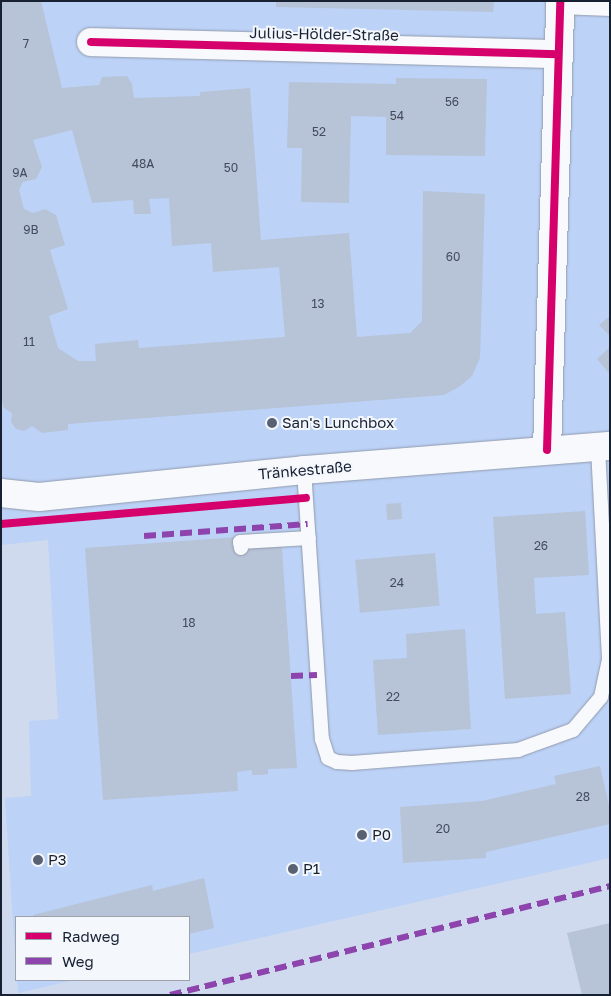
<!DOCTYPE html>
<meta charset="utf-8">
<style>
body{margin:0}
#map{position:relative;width:611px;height:996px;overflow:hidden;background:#cfdaee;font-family:"Golos Text",sans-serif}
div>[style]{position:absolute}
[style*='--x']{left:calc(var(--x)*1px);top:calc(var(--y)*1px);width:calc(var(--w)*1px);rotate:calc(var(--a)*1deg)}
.built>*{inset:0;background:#bcd2f7}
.building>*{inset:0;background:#b7c3d7;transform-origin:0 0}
.roads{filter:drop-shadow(0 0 1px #929bac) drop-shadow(0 0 1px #929bac)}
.lane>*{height:14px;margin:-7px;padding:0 7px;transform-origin:7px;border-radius:7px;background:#f8f9fc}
.street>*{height:28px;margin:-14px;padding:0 14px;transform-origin:14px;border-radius:14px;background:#f8f9fc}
.secondary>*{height:28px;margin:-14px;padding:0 14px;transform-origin:14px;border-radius:14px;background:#f8f9fc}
.quiet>*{height:6px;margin-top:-3px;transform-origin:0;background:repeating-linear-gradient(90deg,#8e44ad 0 12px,transparent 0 18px)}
.cycleway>*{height:8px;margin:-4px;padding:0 4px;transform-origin:4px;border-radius:4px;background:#d6006c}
.dots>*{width:14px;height:14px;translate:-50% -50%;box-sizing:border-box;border:2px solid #f4f7fc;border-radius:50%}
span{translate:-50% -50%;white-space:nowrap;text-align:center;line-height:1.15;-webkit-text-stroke:4px #f4f7fc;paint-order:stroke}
.number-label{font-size:12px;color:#424c5e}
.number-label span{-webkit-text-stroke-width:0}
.street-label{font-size:15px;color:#182132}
.poi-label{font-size:15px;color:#182132}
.left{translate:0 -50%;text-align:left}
.frame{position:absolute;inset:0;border:2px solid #182132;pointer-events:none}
.legend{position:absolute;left:15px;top:916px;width:175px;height:65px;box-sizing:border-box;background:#f4f7fc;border:1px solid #9ca1ab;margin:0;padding:6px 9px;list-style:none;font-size:15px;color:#182132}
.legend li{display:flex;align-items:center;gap:10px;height:25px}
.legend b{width:25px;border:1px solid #9ca1ab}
</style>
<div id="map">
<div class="built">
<div style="clip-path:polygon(1px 1px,610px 1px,610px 858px,189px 954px,189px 917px,16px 917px,16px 971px,5px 798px,31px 796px,29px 721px,58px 719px,48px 540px,1px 545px)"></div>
<div style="clip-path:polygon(17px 980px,74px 980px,18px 993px)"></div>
</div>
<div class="building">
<div style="clip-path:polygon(evenodd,1px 1px,41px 1px,62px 88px,99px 85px,102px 77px,127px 76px,132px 84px,134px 98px,200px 96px,200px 92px,250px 88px,261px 240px,349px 233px,357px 337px,410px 333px,422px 321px,423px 191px,485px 194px,480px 358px,472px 376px,459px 387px,444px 395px,68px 424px,68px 430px,42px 433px,32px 426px,24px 431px,16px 429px,11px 422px,12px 413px,4px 408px,1px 398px,1px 1px,72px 130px,92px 203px,133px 200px,134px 214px,151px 214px,149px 199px,169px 198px,172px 246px,211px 243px,213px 272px,279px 267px,285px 337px,139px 348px,138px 340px,95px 344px,96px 361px,78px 361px,58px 348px,49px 316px,68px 309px,50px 250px,65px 245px,56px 215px,45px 209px,33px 213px,24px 209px,19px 190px,23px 182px,36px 179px,42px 167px,33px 140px,72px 130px)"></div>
<div style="clip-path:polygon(276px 1px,494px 1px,493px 12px,276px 7px)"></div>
<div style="clip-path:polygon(396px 78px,487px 79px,485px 156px,386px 155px,386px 117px,351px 116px,349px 203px,301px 202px,302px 148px,287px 148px,289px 82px,396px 84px)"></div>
<div style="clip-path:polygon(610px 316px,610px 336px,599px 325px)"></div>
<div style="clip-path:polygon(610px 347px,610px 370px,608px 372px,597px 359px)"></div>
<div style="left:401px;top:503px;width:16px;height:15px;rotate:86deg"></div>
<div style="clip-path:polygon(585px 511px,589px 575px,534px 578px,536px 614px,565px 612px,571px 694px,505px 699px,493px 517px)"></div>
<div style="clip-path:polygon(281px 534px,297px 768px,268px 769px,268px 774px,260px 775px,252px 775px,252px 770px,237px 772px,238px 791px,103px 800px,85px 548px)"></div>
<div style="left:435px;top:553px;width:53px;height:80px;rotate:85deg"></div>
<div style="clip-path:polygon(465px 629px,471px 729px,378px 735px,373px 660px,407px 658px,406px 634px)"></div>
<div style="clip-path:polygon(600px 766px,610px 810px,610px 824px,486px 852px,486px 858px,403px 863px,400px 807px,482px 801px,556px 784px,554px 776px)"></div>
<div style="clip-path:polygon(204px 878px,214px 928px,189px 934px,189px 917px,33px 917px,33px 915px,152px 885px,153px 891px)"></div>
<div style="clip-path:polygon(610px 923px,610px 995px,582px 995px,567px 933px)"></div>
</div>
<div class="roads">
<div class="lane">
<div style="--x:560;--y:7;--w:50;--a:2.3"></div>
<div style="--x:304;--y:470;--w:270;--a:86.2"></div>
<div style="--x:322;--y:739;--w:20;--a:72"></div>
<div style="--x:328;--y:758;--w:10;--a:24"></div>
<div style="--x:337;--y:762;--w:15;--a:4"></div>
<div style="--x:352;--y:763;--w:167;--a:-4.5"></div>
<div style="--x:518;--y:750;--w:59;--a:-20"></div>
<div style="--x:573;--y:730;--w:43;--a:-49.7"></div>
<div style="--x:601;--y:697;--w:40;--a:-78"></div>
<div style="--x:609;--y:658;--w:211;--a:-93"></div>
<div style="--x:241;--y:548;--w:6;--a:-99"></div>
<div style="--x:240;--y:542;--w:69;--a:-3.3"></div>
</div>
<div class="street">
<div style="--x:91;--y:42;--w:466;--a:1.5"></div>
<div style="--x:547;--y:450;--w:449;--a:-88.3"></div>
</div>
<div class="secondary">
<div style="--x:1;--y:493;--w:38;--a:6"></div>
<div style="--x:39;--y:497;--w:266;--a:-5.8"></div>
<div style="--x:304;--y:470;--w:307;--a:-4.5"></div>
</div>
</div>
<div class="quiet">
<div style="--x:144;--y:536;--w:164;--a:-4.2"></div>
<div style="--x:291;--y:676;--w:26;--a:-2"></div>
<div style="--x:170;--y:995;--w:453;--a:-13.9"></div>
</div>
<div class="cycleway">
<div style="--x:91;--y:42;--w:466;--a:1.5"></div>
<div style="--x:547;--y:450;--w:449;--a:-88.3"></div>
<div style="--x:1;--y:524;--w:306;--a:-4.9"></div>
</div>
<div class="dots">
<div style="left:272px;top:423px;background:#586274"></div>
<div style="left:362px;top:835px;background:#586274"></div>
<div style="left:38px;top:860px;background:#586274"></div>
<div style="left:293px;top:869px;background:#586274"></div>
</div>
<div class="number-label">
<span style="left:26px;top:44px">7</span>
<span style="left:452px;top:102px">56</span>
<span style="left:397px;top:116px">54</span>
<span style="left:319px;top:132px">52</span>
<span style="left:143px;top:164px">48A</span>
<span style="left:231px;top:168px">50</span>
<span style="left:20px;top:173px">9A</span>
<span style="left:31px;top:230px">9B</span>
<span style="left:453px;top:257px">60</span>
<span style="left:318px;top:304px">13</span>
<span style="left:29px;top:342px">11</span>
<span style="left:541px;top:546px">26</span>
<span style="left:397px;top:583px">24</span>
<span style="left:189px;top:623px">18</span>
<span style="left:393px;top:697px">22</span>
<span style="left:583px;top:797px">28</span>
<span style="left:443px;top:829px">20</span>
</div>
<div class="street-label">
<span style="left:324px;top:34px;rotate:1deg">Julius-Hölder-Straße</span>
<span style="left:305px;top:470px;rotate:-5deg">Tränkestraße</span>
</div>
<div class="poi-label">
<span class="left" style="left:282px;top:423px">San's Lunchbox</span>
<span class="left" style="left:372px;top:835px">P0</span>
<span class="left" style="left:48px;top:860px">P3</span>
<span class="left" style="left:303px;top:869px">P1</span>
</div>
<div class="frame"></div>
<ul class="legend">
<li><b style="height:6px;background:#d6006c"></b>Radweg</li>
<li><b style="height:6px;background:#8e44ad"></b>Weg</li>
</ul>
</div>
